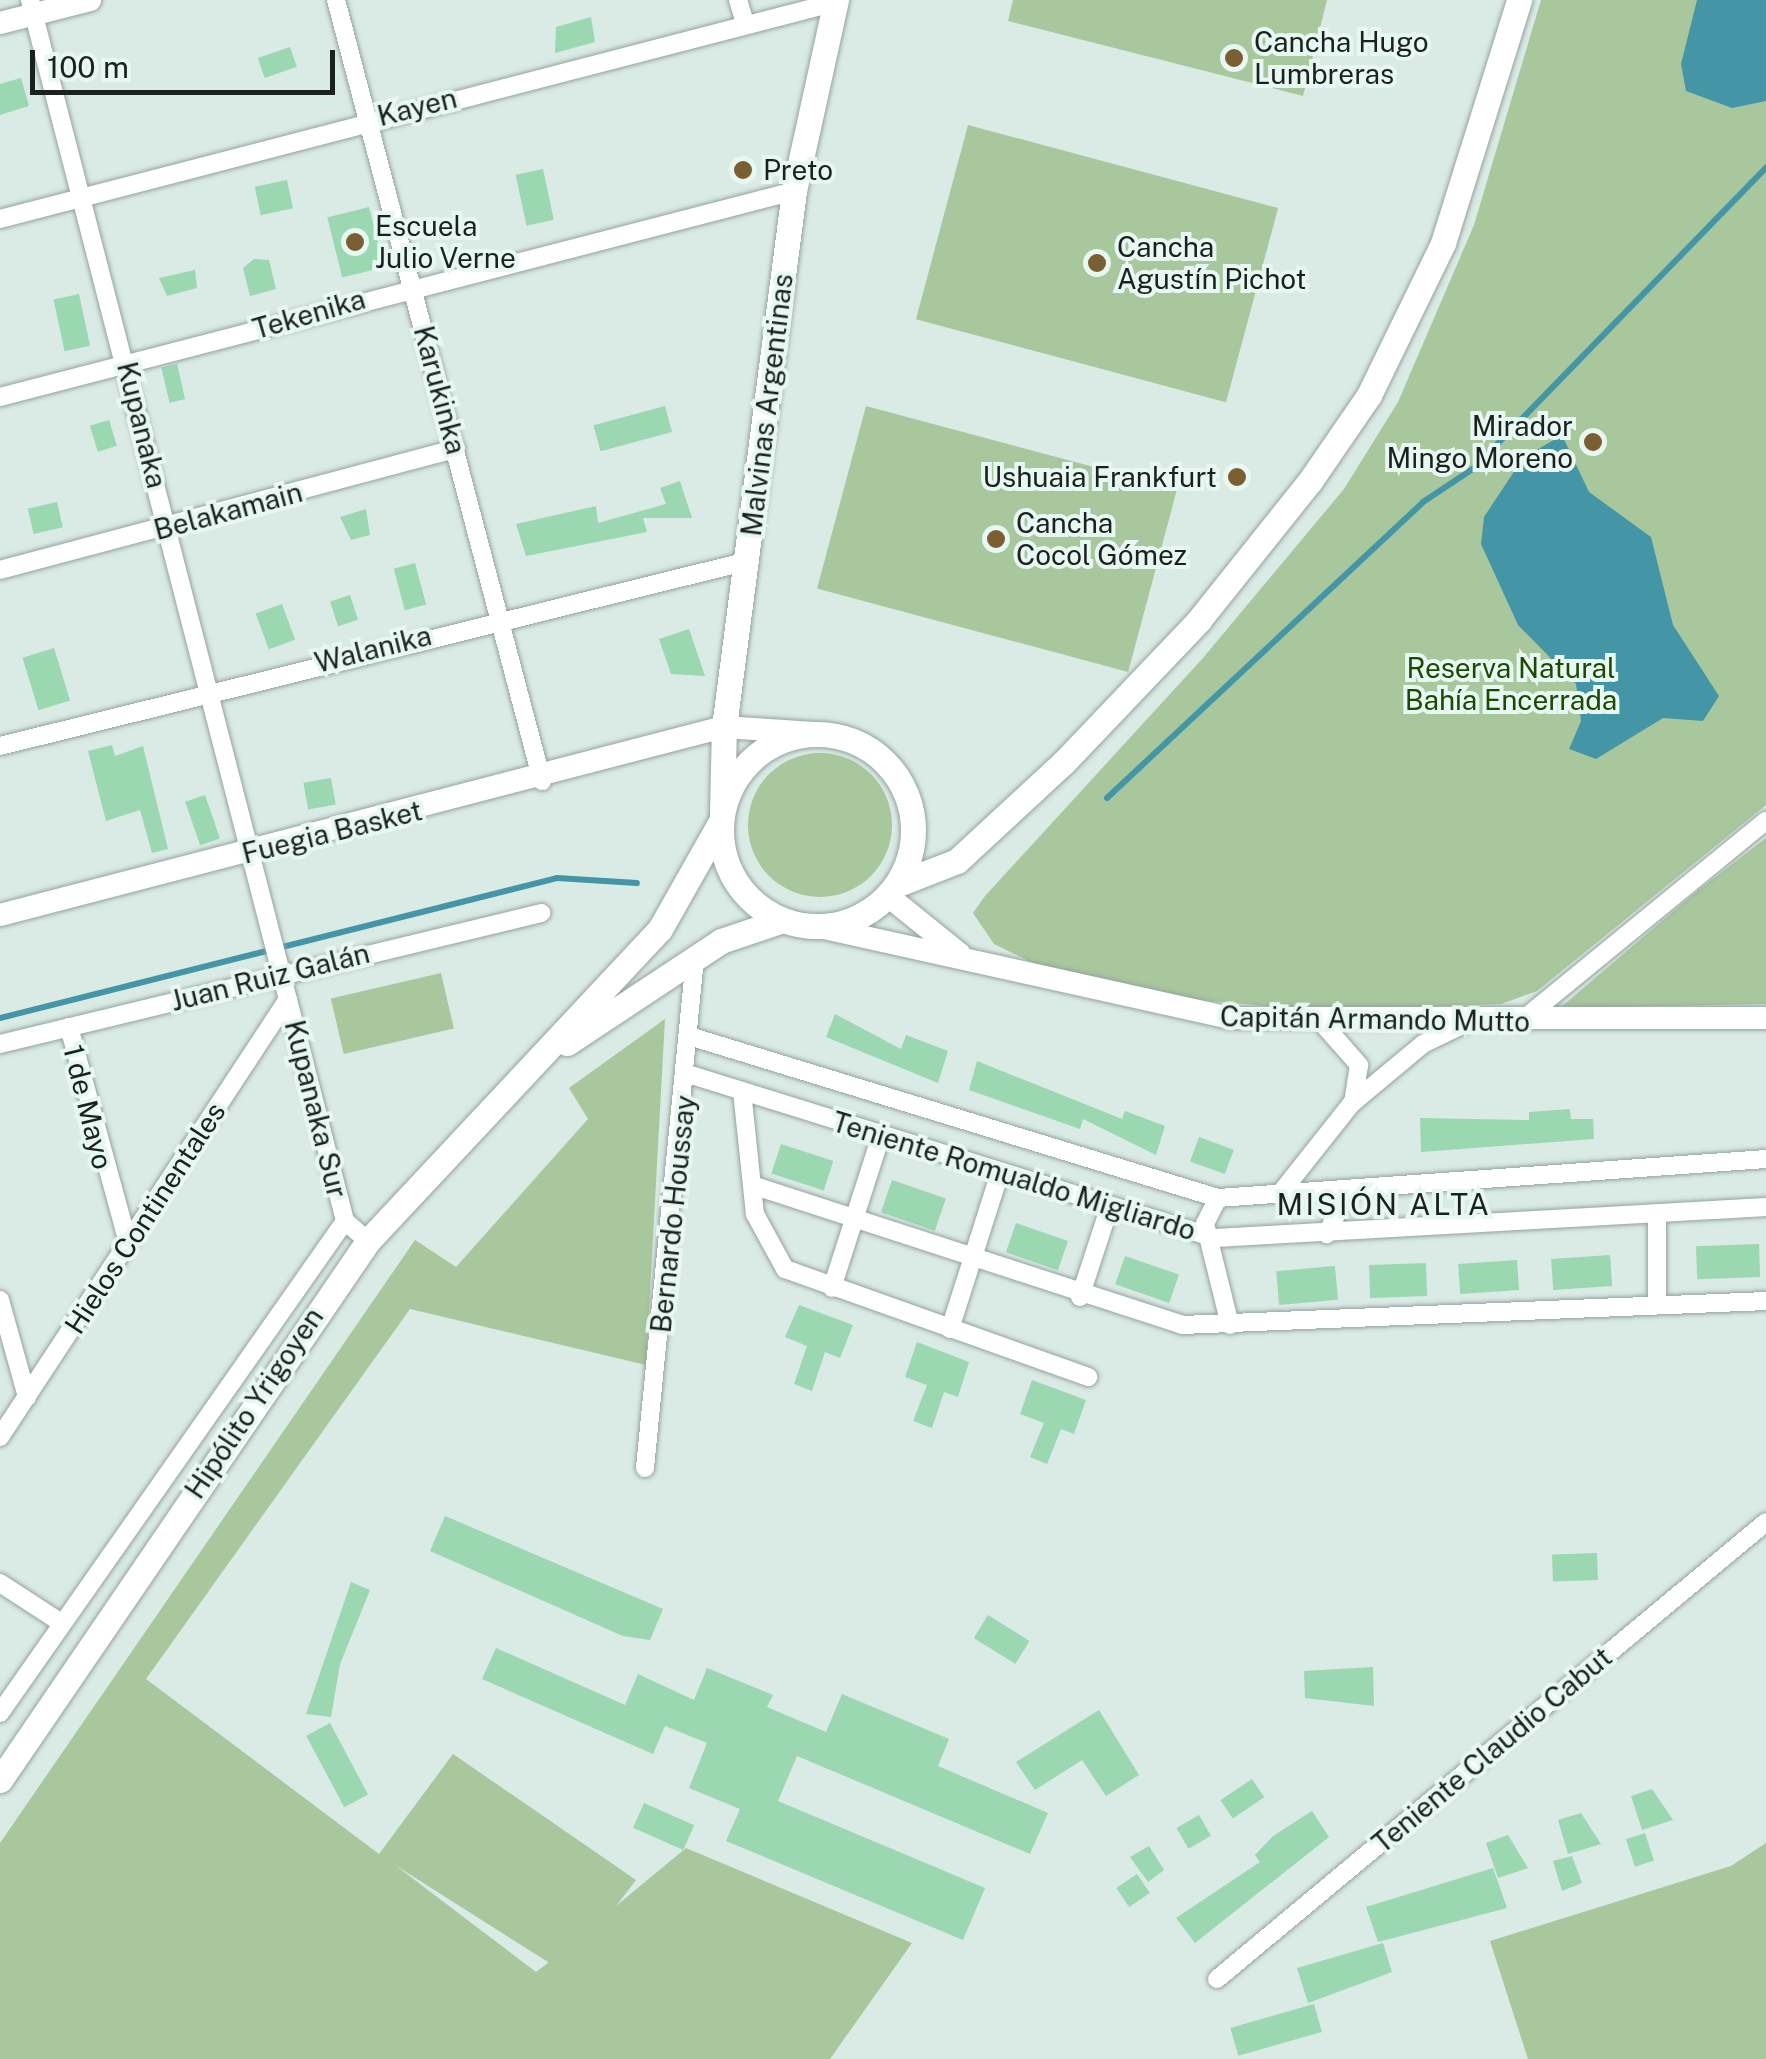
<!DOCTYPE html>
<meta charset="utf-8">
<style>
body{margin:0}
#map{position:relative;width:1766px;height:2059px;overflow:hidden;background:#daeae5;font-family:"Public Sans",sans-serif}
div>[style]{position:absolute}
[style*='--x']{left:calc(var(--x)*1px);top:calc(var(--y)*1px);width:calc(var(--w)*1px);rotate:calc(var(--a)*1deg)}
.green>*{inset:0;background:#a8c79c;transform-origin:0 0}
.round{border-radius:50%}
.water>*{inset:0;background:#4495a5}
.stream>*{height:6px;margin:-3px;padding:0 3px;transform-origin:3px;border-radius:3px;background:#4495a5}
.building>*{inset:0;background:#9bd7b1;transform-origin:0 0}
.roads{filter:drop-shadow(0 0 2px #94a39f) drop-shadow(0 0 2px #94a39f)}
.street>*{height:18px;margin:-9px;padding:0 9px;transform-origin:9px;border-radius:9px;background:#fff}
.secondary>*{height:22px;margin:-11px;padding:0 11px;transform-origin:11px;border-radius:11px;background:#fff}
.primary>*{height:25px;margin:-12.5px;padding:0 12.5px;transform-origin:12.5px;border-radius:12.5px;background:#fff}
.primary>.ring{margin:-12.5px;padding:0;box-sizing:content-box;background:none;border:25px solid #fff;border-radius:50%}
.dots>*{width:28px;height:28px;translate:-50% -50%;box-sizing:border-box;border:5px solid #e7f7f2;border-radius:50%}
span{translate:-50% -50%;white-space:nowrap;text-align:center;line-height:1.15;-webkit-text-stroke:8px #e7f7f2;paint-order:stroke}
.poi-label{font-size:28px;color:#1b211f}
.left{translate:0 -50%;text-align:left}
.right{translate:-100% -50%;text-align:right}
.street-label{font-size:28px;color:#1b211f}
.park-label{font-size:28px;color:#1a4900}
.neighbourhood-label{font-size:30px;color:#1b211f;letter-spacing:2.5px}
.scale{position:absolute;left:30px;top:50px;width:305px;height:45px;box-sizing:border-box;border:5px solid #1b211f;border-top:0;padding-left:12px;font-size:30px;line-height:35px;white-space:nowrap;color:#1b211f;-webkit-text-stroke:8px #e7f7f2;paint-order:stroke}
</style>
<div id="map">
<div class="green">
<div style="clip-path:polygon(1013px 0,1327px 0,1303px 96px,1008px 21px)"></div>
<div style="clip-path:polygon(1541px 0,1766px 0,1766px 805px,1537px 991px,1501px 1004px,1323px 1011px,1167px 997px,1039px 966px,994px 944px,973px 913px,985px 896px,1203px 658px,1344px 489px,1398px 402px,1474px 225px)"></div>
<div style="left:968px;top:125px;width:321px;height:201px;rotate:15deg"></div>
<div style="left:866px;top:406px;width:322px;height:189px;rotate:15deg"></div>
<div class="round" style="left:748px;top:753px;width:144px;height:144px"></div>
<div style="clip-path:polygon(1766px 838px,1766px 1004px,1560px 1008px,1696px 892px)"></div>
<div style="left:441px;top:973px;width:57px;height:113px;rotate:77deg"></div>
<div style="clip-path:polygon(evenodd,665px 1019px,646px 1365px,410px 1309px,146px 1679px,379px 1854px,453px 1754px,636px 1880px,616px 1906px,686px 1848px,912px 1943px,830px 2059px,0 2059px,0 1843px,415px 1240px,456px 1267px,588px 1119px,569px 1088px,665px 1019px,395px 1865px,548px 1962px,548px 1963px,536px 1972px,395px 1865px)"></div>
<div style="clip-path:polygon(1766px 1843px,1766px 2059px,1528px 2059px,1490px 1941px,1731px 1866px)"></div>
</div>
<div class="water">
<div style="clip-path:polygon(1697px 0,1766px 0,1766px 101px,1732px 108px,1686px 91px,1681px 64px)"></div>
<div style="clip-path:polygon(1562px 435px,1589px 492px,1651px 537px,1673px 625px,1719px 696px,1703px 721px,1663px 718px,1596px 759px,1569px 749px,1581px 721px,1576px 684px,1518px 625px,1481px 544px,1484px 517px,1523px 458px)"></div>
</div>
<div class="stream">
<div style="--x:1107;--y:798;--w:433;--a:-43.1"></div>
<div style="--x:1423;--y:502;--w:61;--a:-33.7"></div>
<div style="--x:1474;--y:468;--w:419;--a:-45.8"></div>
<div style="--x:0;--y:1018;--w:574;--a:-14.11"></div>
<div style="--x:557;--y:878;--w:80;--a:3.6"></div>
</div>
<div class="building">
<div style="clip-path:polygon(591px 17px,595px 42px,555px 53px,556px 27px)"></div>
<div style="left:290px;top:47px;width:21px;height:34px;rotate:71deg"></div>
<div style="clip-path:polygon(21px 78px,29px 106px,0 115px,0 84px)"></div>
<div style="left:543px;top:169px;width:52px;height:28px;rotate:78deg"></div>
<div style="left:287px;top:180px;width:29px;height:33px;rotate:78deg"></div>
<div style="left:369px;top:207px;width:62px;height:43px;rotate:76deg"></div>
<div style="clip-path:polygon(254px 259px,269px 260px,276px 289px,250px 296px,243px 268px)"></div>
<div style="clip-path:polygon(195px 270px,197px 288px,167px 296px,159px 278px)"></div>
<div style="left:79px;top:294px;width:53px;height:26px;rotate:78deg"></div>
<div style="left:177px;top:364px;width:36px;height:16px;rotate:77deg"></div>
<div style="left:665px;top:406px;width:27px;height:74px;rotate:75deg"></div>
<div style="left:109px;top:420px;width:27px;height:20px;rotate:73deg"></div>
<div style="clip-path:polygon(680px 481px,692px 518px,643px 518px,647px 532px,526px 556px,516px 524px,596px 506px,598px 523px,666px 504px,660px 488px)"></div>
<div style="left:57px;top:502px;width:26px;height:30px;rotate:77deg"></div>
<div style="clip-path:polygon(366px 509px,370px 535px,351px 540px,340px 517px)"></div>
<div style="left:415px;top:563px;width:43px;height:22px;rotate:75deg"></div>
<div style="left:350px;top:595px;width:26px;height:21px;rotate:72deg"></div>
<div style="left:282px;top:604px;width:38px;height:28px;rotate:70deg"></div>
<div style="clip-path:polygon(689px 629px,705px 676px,671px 674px,659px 639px)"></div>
<div style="left:54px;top:648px;width:55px;height:33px;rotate:73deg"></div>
<div style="clip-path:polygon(112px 745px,115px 756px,143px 746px,168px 849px,152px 853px,140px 810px,106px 821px,88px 751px)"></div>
<div style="left:331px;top:778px;width:27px;height:28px;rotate:80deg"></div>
<div style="left:205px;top:795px;width:46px;height:21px;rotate:71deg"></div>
<div style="clip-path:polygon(835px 1014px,901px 1049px,906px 1035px,948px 1051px,938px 1083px,826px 1037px)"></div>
<div style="clip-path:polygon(977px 1061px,1122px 1119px,1125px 1111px,1165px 1126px,1156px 1155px,1083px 1119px,1080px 1129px,969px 1090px)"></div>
<div style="clip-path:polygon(1570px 1109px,1571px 1119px,1593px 1119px,1594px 1139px,1421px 1152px,1420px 1118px,1529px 1120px,1529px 1112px)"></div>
<div style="left:1199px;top:1137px;width:37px;height:26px;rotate:20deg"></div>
<div style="left:781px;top:1144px;width:55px;height:31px;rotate:18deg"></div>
<div style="left:892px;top:1180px;width:57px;height:34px;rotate:19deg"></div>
<div style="left:1016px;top:1223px;width:55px;height:31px;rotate:19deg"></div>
<div style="left:1759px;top:1244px;width:33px;height:63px;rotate:88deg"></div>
<div style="left:1610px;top:1255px;width:31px;height:59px;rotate:86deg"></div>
<div style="left:1125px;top:1256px;width:57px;height:30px;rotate:19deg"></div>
<div style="left:1517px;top:1260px;width:30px;height:59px;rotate:86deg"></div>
<div style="left:1426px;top:1263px;width:33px;height:57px;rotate:88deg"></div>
<div style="left:1335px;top:1266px;width:34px;height:59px;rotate:85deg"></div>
<div style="clip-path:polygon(799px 1305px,853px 1325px,840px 1358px,825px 1352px,812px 1391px,794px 1384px,807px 1346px,785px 1337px)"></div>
<div style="clip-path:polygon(917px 1342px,969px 1362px,958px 1397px,944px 1392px,932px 1428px,913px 1421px,927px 1385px,905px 1377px)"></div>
<div style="clip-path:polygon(1032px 1380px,1086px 1400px,1074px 1434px,1061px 1429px,1047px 1464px,1030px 1457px,1044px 1423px,1020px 1414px)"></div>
<div style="clip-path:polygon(445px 1516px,663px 1609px,650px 1640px,623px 1636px,430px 1551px)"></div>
<div style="left:1597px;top:1553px;width:27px;height:45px;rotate:88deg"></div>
<div style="clip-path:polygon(351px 1582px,370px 1590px,340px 1664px,331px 1717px,306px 1714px)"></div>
<div style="left:988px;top:1615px;width:49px;height:27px;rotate:32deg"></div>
<div style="clip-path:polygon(496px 1648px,625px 1705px,638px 1674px,694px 1700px,707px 1668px,773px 1695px,767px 1707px,826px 1732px,842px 1694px,949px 1739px,938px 1766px,1048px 1813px,1030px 1854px,797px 1756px,778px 1801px,985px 1888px,963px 1940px,726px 1841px,740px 1809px,689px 1788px,707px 1743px,665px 1726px,653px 1754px,482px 1679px)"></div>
<div style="clip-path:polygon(1373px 1667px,1374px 1706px,1305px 1698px,1304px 1671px)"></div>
<div style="clip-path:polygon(1099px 1710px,1139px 1775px,1106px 1796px,1082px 1760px,1035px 1790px,1016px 1762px)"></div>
<div style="left:330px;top:1723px;width:81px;height:27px;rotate:62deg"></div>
<div style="left:1252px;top:1779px;width:22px;height:38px;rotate:56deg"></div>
<div style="clip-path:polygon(1652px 1789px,1673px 1820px,1642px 1830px,1631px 1796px)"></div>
<div style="left:644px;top:1803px;width:55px;height:27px;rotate:24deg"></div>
<div style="clip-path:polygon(1312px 1811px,1329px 1837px,1195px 1943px,1176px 1918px,1260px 1862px,1255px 1855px,1273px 1836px)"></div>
<div style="clip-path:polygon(1581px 1813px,1601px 1844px,1568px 1854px,1558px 1820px)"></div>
<div style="left:1199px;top:1815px;width:24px;height:26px;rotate:60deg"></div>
<div style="left:1645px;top:1833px;width:29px;height:20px;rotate:72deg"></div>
<div style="clip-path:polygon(1508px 1835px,1528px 1868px,1498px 1878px,1486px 1843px)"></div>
<div style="clip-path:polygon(1149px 1846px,1164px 1870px,1148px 1882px,1130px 1857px)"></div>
<div style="clip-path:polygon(1572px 1856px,1582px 1883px,1562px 1891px,1553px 1861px)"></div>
<div style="clip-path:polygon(1493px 1868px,1507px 1908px,1378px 1942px,1366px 1907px)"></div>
<div style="left:1137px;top:1874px;width:23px;height:25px;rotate:56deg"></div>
<div style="clip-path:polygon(1383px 1943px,1392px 1972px,1308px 2003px,1297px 1968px)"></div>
<div style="left:1314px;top:2004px;width:29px;height:87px;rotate:74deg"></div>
</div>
<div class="roads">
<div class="street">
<div style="--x:30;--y:0;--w:1261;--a:75.53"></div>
<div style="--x:345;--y:1221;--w:30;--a:41"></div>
<div style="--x:336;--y:0;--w:808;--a:75.22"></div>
<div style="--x:738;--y:0;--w:24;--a:73"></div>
<div style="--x:0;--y:219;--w:864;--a:-14.55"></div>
<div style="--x:0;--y:397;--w:820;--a:-14.54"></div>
<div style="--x:0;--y:570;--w:472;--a:-14.9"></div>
<div style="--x:0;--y:746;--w:771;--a:-13.89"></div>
<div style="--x:1520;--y:1022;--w:318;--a:-39.3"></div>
<div style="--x:1323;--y:1024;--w:55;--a:48.7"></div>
<div style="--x:1359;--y:1065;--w:36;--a:99"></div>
<div style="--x:69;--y:1027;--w:224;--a:74.7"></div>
<div style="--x:689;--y:1036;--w:553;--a:17.03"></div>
<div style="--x:1218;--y:1198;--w:549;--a:-4.07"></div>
<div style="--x:0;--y:1044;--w:557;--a:-13.61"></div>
<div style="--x:688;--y:1074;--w:552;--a:17.29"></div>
<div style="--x:1215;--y:1238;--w:552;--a:-3.22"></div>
<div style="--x:742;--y:1091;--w:124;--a:84"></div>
<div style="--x:755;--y:1214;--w:63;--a:61.4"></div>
<div style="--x:785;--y:1269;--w:322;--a:19.6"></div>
<div style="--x:752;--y:1185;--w:452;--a:18"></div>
<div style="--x:1182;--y:1325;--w:584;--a:-2.35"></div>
<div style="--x:1325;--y:1192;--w:22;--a:51"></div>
<div style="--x:1339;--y:1209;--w:28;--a:116"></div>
<div style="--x:1279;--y:1195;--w:116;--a:-51.6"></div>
<div style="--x:1351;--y:1104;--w:94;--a:-39.8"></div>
<div style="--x:1423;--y:1044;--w:46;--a:-26"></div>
<div style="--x:1218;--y:1198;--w:29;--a:117"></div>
<div style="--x:1205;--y:1224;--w:104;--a:76.1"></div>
<div style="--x:1657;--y:1213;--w:92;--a:90"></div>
<div style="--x:832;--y:1288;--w:161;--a:-72.2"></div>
<div style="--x:1080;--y:1297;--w:93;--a:-71.8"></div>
<div style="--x:0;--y:1300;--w:101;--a:74.4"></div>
<div style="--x:950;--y:1329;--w:162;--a:-72.3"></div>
<div style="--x:0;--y:1437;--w:524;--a:-56.67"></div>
<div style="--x:645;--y:1468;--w:512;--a:-84.4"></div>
<div style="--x:0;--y:1583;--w:72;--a:33"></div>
<div style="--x:0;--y:1713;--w:601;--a:-54.96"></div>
<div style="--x:1217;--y:1979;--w:714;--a:-39.77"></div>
</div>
<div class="secondary">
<div style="--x:0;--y:23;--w:93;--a:-14.3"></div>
<div style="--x:888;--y:896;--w:92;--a:38.9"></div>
<div style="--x:0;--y:915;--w:748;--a:-14.56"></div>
<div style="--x:724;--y:727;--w:90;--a:3.8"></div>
<div style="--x:815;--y:926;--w:425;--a:12.5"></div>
<div style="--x:1230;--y:1018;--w:536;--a:0"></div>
</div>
<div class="primary">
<div class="ring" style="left:721px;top:734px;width:167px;height:167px"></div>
<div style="--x:722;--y:813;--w:86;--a:-88.7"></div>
<div style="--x:724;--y:727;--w:541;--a:-82.56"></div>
<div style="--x:794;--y:191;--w:196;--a:-77.6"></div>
<div style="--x:898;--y:884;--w:63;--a:-21.3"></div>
<div style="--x:957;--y:861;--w:146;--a:-42.8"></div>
<div style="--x:1064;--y:762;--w:196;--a:-46.4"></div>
<div style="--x:1199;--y:620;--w:178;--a:-51.4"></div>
<div style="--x:1310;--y:481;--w:104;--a:-55.5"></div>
<div style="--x:1369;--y:395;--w:169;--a:-64"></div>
<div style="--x:1443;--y:243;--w:255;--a:-72.6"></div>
<div style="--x:567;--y:1043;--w:185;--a:-33.5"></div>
<div style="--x:721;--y:941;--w:65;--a:-18.7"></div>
<div style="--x:0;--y:1780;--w:653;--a:-55.68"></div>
<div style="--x:368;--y:1241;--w:427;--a:-46.9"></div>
<div style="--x:660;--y:929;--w:124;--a:-60.5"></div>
</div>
</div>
<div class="dots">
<div style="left:1234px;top:58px;background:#795f31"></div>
<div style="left:743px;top:170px;background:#795f31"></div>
<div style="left:355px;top:242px;background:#795f31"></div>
<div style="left:1097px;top:263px;background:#795f31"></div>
<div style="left:1593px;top:442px;background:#795f31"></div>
<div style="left:1237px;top:477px;background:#795f31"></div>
<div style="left:996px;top:539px;background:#795f31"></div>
</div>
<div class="poi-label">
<span class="left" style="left:1254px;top:58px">Cancha Hugo<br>Lumbreras</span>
<span class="left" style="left:763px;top:170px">Preto</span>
<span class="left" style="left:375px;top:242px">Escuela<br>Julio Verne</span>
<span class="left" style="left:1117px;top:263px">Cancha<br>Agustín Pichot</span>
<span class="right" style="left:1573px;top:442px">Mirador<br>Mingo Moreno</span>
<span class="right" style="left:1217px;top:477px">Ushuaia Frankfurt</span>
<span class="left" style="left:1016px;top:539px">Cancha<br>Cocol Gómez</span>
</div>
<div class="street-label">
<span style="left:417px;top:107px;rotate:-14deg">Kayen</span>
<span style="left:309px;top:314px;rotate:-16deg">Tekenika</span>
<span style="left:440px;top:390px;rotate:75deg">Karukinka</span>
<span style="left:767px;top:405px;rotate:-83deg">Malvinas Argentinas</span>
<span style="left:142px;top:425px;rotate:76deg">Kupanaka</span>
<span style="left:228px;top:511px;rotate:-15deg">Belakamain</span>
<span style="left:373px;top:649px;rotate:-14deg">Walanika</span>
<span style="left:332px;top:832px;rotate:-14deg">Fuegia Basket</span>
<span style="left:270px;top:977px;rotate:-14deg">Juan Ruiz Galán</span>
<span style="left:1375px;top:1019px;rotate:1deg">Capitán Armando Mutto</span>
<span style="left:88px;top:1107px;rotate:76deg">1 de Mayo</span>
<span style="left:316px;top:1109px;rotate:76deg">Kupanaka Sur</span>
<span style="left:1014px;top:1176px;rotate:17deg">Teniente Romualdo Migliardo</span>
<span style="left:673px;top:1214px;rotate:-84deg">Bernardo Houssay</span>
<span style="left:145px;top:1218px;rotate:-57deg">Hielos Continentales</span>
<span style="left:254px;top:1403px;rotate:-56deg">Hipólito Yrigoyen</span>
<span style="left:1492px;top:1750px;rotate:-40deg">Teniente Claudio Cabut</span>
</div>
<div class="park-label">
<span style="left:1511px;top:684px">Reserva Natural<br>Bahía Encerrada</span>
</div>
<div class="neighbourhood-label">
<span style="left:1384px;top:1204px">MISIÓN ALTA</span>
</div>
<div class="scale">100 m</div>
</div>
